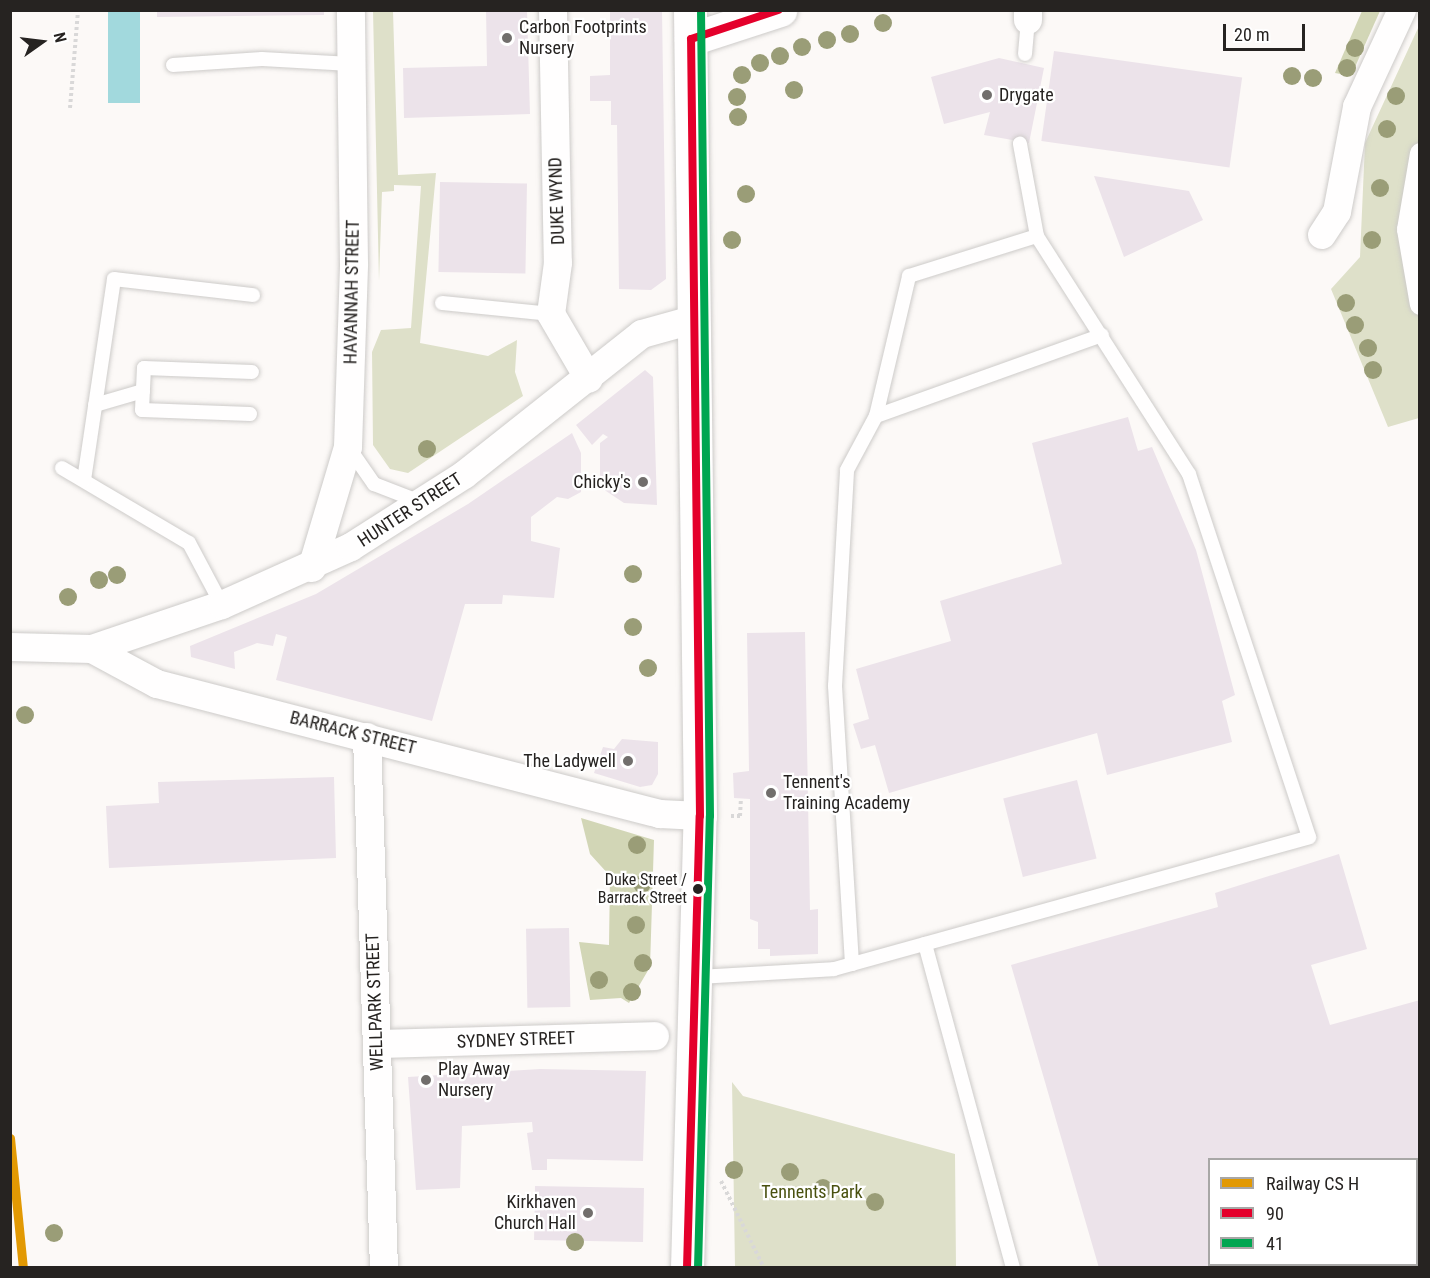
<!DOCTYPE html>
<style>
body{margin:0}
#map{position:relative;width:1430px;height:1278px;overflow:hidden;background:#fcf9f7;font-family:"Roboto Condensed",sans-serif}
div>[style]{position:absolute}
[style*='--x']{left:calc(var(--x)*1px);top:calc(var(--y)*1px);width:calc(var(--w)*1px);rotate:calc(var(--a)*1deg)}
.green>*{inset:0;background:#dee0c9}
.forest>*{inset:0;background:#d2d6b6}
.water>*{inset:0;background:#a2d9dd;transform-origin:0 0}
.building>*{inset:0;background:#ece3ea;transform-origin:0 0}
.path>*{height:4px;margin-top:-2px;transform-origin:0;background:repeating-linear-gradient(90deg,#d9d8d8 0 3px,transparent 0 6px)}
.roads{filter:drop-shadow(0 0 2px #cdcbc9) drop-shadow(0 0 2px #cdcbc9)}
.service>*{height:14px;margin:-7px;padding:0 7px;transform-origin:7px;border-radius:7px;background:#fffefe}
.pedestrian>*{height:21px;margin:-10.5px;padding:0 10.5px;transform-origin:10.5px;border-radius:10.5px;background:#fffefe}
.minor>*{height:28px;margin:-14px;padding:0 14px;transform-origin:14px;border-radius:14px;background:#fffefe}
.tertiary>*{height:33px;margin:-16.5px;padding:0 16.5px;transform-origin:16.5px;border-radius:16.5px;background:#fffefe}
.bus-1>*{height:8px;margin:-4px;padding:0 4px;transform-origin:4px;border-radius:4px;background:#e4002b}
.bus-2>*{height:8px;margin:-4px;padding:0 4px;transform-origin:4px;border-radius:4px;background:#00a651}
.rail-1>*{height:9px;margin:-4.5px;padding:0 4.5px;transform-origin:4.5px;border-radius:4.5px;background:#e29903}
.trees>*{width:18px;height:18px;margin:-9px;border-radius:50%;background:#9a9d77}
.dots>*{width:16px;height:16px;translate:-50% -50%;box-sizing:border-box;border:3px solid #fff;border-radius:50%}
span{translate:-50% -50%;white-space:nowrap;text-align:center;line-height:1.15;-webkit-text-stroke:4.5px #fff;paint-order:stroke}
.bus-label{font-size:16px;color:#262321}
.right{translate:-100% -50%;text-align:right}
.poi-label{font-size:18px;color:#262321}
.left{translate:0 -50%;text-align:left}
.street-label{font-size:18px;color:#262321}
.park-label{font-size:18px;color:#49510f}
.frame{position:absolute;inset:0;border:12px solid #262321;pointer-events:none}
.legend{position:absolute;left:1208px;top:1158px;width:210px;height:108px;box-sizing:border-box;background:#fff;border:2px solid #a8a7a6;margin:0;padding:8px 10px;list-style:none;font-size:18px;color:#262321}
.legend li{display:flex;align-items:center;gap:12px;height:30px}
.legend b{width:30px;border:2px solid #a8a7a6}
.north{position:absolute;left:12px;top:12px;width:60px;height:60px;-webkit-text-stroke:4px #fff;paint-order:stroke;rotate:76deg;font-size:16px;font-weight:700;line-height:24px;text-align:center;color:#262321}
.north::after{content:'';display:block;margin:auto;width:21px;height:27px;background:#262321;clip-path:polygon(50% 0,100% 100%,50% 72%,0 100%)}
.scale{position:absolute;left:1223px;top:24px;width:82px;height:27px;box-sizing:border-box;border:3px solid #262321;border-top:0;padding-left:8px;font-size:18px;line-height:21px;white-space:nowrap;color:#262321;-webkit-text-stroke:4px #fff;paint-order:stroke}
</style>
<div id="map">
<div class="green">
<div style="clip-path:polygon(373px 11px,393px 11px,398px 175px,436px 173px,420px 343px,488px 356px,517px 340px,515px 372px,523px 396px,408px 473px,390px 469px,373px 445px,372px 352px,381px 330px,411px 328px,421px 186px,394px 185px,394px 191px,382px 192px,379px 281px)"></div>
<div style="clip-path:polygon(1419px 26px,1419px 418px,1388px 427px,1331px 289px,1360px 257px,1365px 143px)"></div>
<div style="clip-path:polygon(732px 1082px,743px 1096px,955px 1154px,956px 1267px,735px 1267px)"></div>
</div>
<div class="forest">
<div style="clip-path:polygon(1362px 11px,1380px 11px,1351px 76px,1335px 73px)"></div>
<div style="clip-path:polygon(581px 818px,654px 840px,650px 967px,629px 1003px,621px 998px,590px 1000px,579px 942px,609px 945px,610px 876px,590px 854px)"></div>
</div>
<div class="water">
<div style="left:108px;top:11px;width:32px;height:92px"></div>
</div>
<div class="building">
<div style="clip-path:polygon(157px 10px,324px 10px,324px 15px,157px 17px)"></div>
<div style="clip-path:polygon(486px 10px,527px 10px,530px 114px,404px 118px,403px 68px,487px 66px)"></div>
<div style="clip-path:polygon(610px 10px,662px 10px,666px 279px,651px 290px,619px 289px,617px 125px,611px 125px,611px 101px,590px 101px,590px 76px,610px 75px)"></div>
<div style="left:1054px;top:51px;width:190px;height:91px;rotate:8deg"></div>
<div style="clip-path:polygon(999px 58px,1044px 68px,1029px 143px,984px 135px,990px 112px,944px 124px,931px 77px)"></div>
<div style="clip-path:polygon(1094px 176px,1189px 191px,1203px 220px,1124px 257px)"></div>
<div style="left:440px;top:182px;width:87px;height:90px;rotate:1deg"></div>
<div style="clip-path:polygon(645px 370px,653px 377px,657px 505px,624px 503px,600px 487px,600px 443px,608px 437px,603px 434px,592px 445px,576px 425px)"></div>
<div style="clip-path:polygon(1128px 417px,1138px 451px,1152px 447px,1196px 550px,1235px 695px,1222px 701px,1232px 742px,1107px 775px,1097px 733px,889px 793px,875px 745px,861px 749px,853px 724px,869px 719px,856px 669px,951px 641px,940px 601px,1062px 564px,1032px 443px)"></div>
<div style="clip-path:polygon(572px 433px,581px 453px,581px 492px,568px 499px,557px 497px,531px 517px,531px 541px,560px 548px,554px 598px,503px 595px,502px 604px,465px 604px,432px 721px,276px 680px,287px 637px,276px 634px,273px 646px,257px 643px,234px 652px,235px 669px,191px 657px,190px 646px,316px 594px,468px 504px)"></div>
<div style="clip-path:polygon(805px 632px,810px 910px,818px 909px,818px 954px,770px 956px,770px 949px,758px 949px,758px 922px,750px 919px,750px 799px,734px 798px,733px 773px,749px 771px,747px 633px)"></div>
<div style="clip-path:polygon(622px 739px,658px 742px,658px 774px,652px 785px,640px 787px,594px 773px,603px 747px,614px 749px)"></div>
<div style="clip-path:polygon(334px 777px,336px 858px,109px 868px,106px 806px,159px 803px,158px 782px)"></div>
<div style="left:1077px;top:780px;width:81px;height:76px;rotate:76deg"></div>
<div style="clip-path:polygon(1339px 854px,1367px 949px,1311px 965px,1330px 1025px,1420px 1000px,1420px 1246px,1416px 1160px,1210px 1160px,1210px 1264px,1387px 1268px,1099px 1268px,1011px 965px,1218px 907px,1215px 893px)"></div>
<div style="left:569px;top:928px;width:79px;height:43px;rotate:89deg"></div>
<div style="clip-path:polygon(540px 1069px,646px 1071px,643px 1161px,547px 1159px,547px 1170px,532px 1170px,527px 1133px,533px 1132px,532px 1122px,462px 1126px,460px 1188px,416px 1190px,408px 1077px)"></div>
<div style="left:535px;top:1186px;width:109px;height:54px;rotate:1deg"></div>
</div>
<div class="path">
<div style="--x:70;--y:108;--w:98;--a:-85.3"></div>
<div style="--x:731;--y:816;--w:9;--a:0"></div>
<div style="--x:740;--y:816;--w:17;--a:-87"></div>
<div style="--x:721;--y:1181;--w:97;--a:63.7"></div>
</div>
<div class="roads">
<div class="service">
<div style="--x:1025;--y:54;--w:34;--a:-85"></div>
<div style="--x:173;--y:65;--w:89;--a:-3.9"></div>
<div style="--x:262;--y:59;--w:89;--a:3.2"></div>
<div style="--x:442;--y:303;--w:110;--a:5.8"></div>
<div style="--x:95;--y:405;--w:50;--a:-16.3"></div>
<div style="--x:250;--y:414;--w:108;--a:-177.9"></div>
<div style="--x:142;--y:410;--w:42;--a:-87.3"></div>
<div style="--x:144;--y:368;--w:108;--a:2.1"></div>
<div style="--x:876;--y:416;--w:144;--a:-76.7"></div>
<div style="--x:909;--y:276;--w:134;--a:-17.4"></div>
<div style="--x:349;--y:448;--w:44;--a:55.2"></div>
<div style="--x:374;--y:484;--w:47;--a:21.1"></div>
<div style="--x:62;--y:468;--w:147;--a:30.6"></div>
<div style="--x:189;--y:543;--w:70;--a:62"></div>
<div style="--x:84;--y:480;--w:203;--a:-81.5"></div>
<div style="--x:114;--y:279;--w:140;--a:6.6"></div>
<div style="--x:925;--y:944;--w:336;--a:74.8"></div>
<div style="--x:852;--y:964;--w:279;--a:-93.5"></div>
<div style="--x:835;--y:686;--w:216;--a:-86.8"></div>
<div style="--x:847;--y:470;--w:61;--a:-61.8"></div>
<div style="--x:876;--y:416;--w:240;--a:-19.7"></div>
<div style="--x:697;--y:977;--w:137;--a:-3.3"></div>
<div style="--x:834;--y:969;--w:493;--a:-15.5"></div>
<div style="--x:1309;--y:837;--w:382;--a:-108.3"></div>
<div style="--x:1189;--y:474;--w:282;--a:-122.6"></div>
<div style="--x:1037;--y:236;--w:94;--a:-100.5"></div>
</div>
<div class="pedestrian">
<div style="--x:1420;--y:153;--w:77;--a:99.7"></div>
<div style="--x:1407;--y:229;--w:76;--a:80.2"></div>
</div>
<div class="minor">
<div style="--x:553;--y:10;--w:253;--a:88.9"></div>
<div style="--x:558;--y:263;--w:51;--a:97.8"></div>
<div style="--x:551;--y:314;--w:75;--a:59.7"></div>
<div style="--x:1028;--y:10;--w:10;--a:90"></div>
<div style="--x:1322;--y:235;--w:27;--a:-57"></div>
<div style="--x:1337;--y:212;--w:107;--a:-79.2"></div>
<div style="--x:1357;--y:107;--w:107;--a:-65.1"></div>
<div style="--x:312;--y:568;--w:126;--a:-73.4"></div>
<div style="--x:348;--y:447;--w:183;--a:-88.1"></div>
<div style="--x:354;--y:264;--w:254;--a:-90.7"></div>
<div style="--x:10;--y:647;--w:82;--a:1.4"></div>
<div style="--x:92;--y:649;--w:74;--a:28.3"></div>
<div style="--x:157;--y:684;--w:520;--a:14.49"></div>
<div style="--x:660;--y:814;--w:40;--a:2.9"></div>
<div style="--x:92;--y:649;--w:137;--a:-18.7"></div>
<div style="--x:222;--y:605;--w:141;--a:-24.2"></div>
<div style="--x:351;--y:547;--w:134;--a:-32.5"></div>
<div style="--x:464;--y:475;--w:227;--a:-38.4"></div>
<div style="--x:642;--y:334;--w:56;--a:-15.5"></div>
<div style="--x:367;--y:737;--w:531;--a:88.17"></div>
<div style="--x:377;--y:1044;--w:278;--a:-1.6"></div>
</div>
<div class="tertiary">
<div style="--x:691;--y:39;--w:94;--a:-18"></div>
<div style="--x:687;--y:1268;--w:452;--a:-88.4"></div>
<div style="--x:700;--y:816;--w:806;--a:-90.71"></div>
</div>
</div>
<div class="bus-1">
<div style="--x:691;--y:39;--w:92;--a:-18.4"></div>
<div style="--x:687;--y:1268;--w:452;--a:-88.4"></div>
<div style="--x:700;--y:816;--w:777;--a:-90.66"></div>
</div>
<div class="bus-2">
<div style="--x:698;--y:1268;--w:452;--a:-88.5"></div>
<div style="--x:710;--y:816;--w:806;--a:-90.64"></div>
</div>
<div class="rail-1">
<div style="--x:10;--y:1138;--w:131;--a:84.3"></div>
</div>
<div class="trees">
<div style="left:883px;top:23px"></div>
<div style="left:850px;top:34px"></div>
<div style="left:827px;top:40px"></div>
<div style="left:802px;top:47px"></div>
<div style="left:1355px;top:48px"></div>
<div style="left:780px;top:56px"></div>
<div style="left:760px;top:63px"></div>
<div style="left:1347px;top:68px"></div>
<div style="left:742px;top:75px"></div>
<div style="left:1292px;top:76px"></div>
<div style="left:1313px;top:78px"></div>
<div style="left:794px;top:90px"></div>
<div style="left:1396px;top:96px"></div>
<div style="left:737px;top:97px"></div>
<div style="left:738px;top:117px"></div>
<div style="left:1387px;top:129px"></div>
<div style="left:1380px;top:188px"></div>
<div style="left:746px;top:194px"></div>
<div style="left:732px;top:240px"></div>
<div style="left:1372px;top:240px"></div>
<div style="left:1346px;top:303px"></div>
<div style="left:1355px;top:325px"></div>
<div style="left:1368px;top:348px"></div>
<div style="left:1373px;top:370px"></div>
<div style="left:427px;top:449px"></div>
<div style="left:633px;top:574px"></div>
<div style="left:117px;top:575px"></div>
<div style="left:99px;top:580px"></div>
<div style="left:68px;top:597px"></div>
<div style="left:633px;top:627px"></div>
<div style="left:648px;top:668px"></div>
<div style="left:25px;top:715px"></div>
<div style="left:637px;top:845px"></div>
<div style="left:642px;top:884px"></div>
<div style="left:636px;top:925px"></div>
<div style="left:643px;top:963px"></div>
<div style="left:599px;top:980px"></div>
<div style="left:632px;top:992px"></div>
<div style="left:734px;top:1170px"></div>
<div style="left:790px;top:1172px"></div>
<div style="left:823px;top:1188px"></div>
<div style="left:875px;top:1202px"></div>
<div style="left:54px;top:1233px"></div>
<div style="left:575px;top:1242px"></div>
</div>
<div class="dots">
<div style="left:507px;top:38px;background:#716e6c"></div>
<div style="left:987px;top:95px;background:#716e6c"></div>
<div style="left:643px;top:482px;background:#716e6c"></div>
<div style="left:628px;top:761px;background:#716e6c"></div>
<div style="left:771px;top:793px;background:#716e6c"></div>
<div style="left:698px;top:889px;background:#262321"></div>
<div style="left:426px;top:1080px;background:#716e6c"></div>
<div style="left:588px;top:1213px;background:#716e6c"></div>
</div>
<div class="bus-label">
<span class="right" style="left:687px;top:889px">Duke Street /<br>Barrack Street</span>
</div>
<div class="poi-label">
<span class="left" style="left:519px;top:38px">Carbon Footprints<br>Nursery</span>
<span class="left" style="left:999px;top:95px">Drygate</span>
<span class="right" style="left:631px;top:482px">Chicky's</span>
<span class="right" style="left:616px;top:761px">The Ladywell</span>
<span class="left" style="left:783px;top:793px">Tennent's<br>Training Academy</span>
<span class="left" style="left:438px;top:1080px">Play Away<br>Nursery</span>
<span class="right" style="left:576px;top:1213px">Kirkhaven<br>Church Hall</span>
</div>
<div class="street-label">
<span style="left:557px;top:201px;rotate:-92deg">DUKE WYND</span>
<span style="left:352px;top:292px;rotate:-89deg">HAVANNAH STREET</span>
<span style="left:410px;top:510px;rotate:-33deg">HUNTER STREET</span>
<span style="left:353px;top:733px;rotate:14deg">BARRACK STREET</span>
<span style="left:375px;top:1002px;rotate:-92deg">WELLPARK STREET</span>
<span style="left:516px;top:1040px;rotate:-2deg">SYDNEY STREET</span>
</div>
<div class="park-label">
<span style="left:812px;top:1192px">Tennents Park</span>
</div>
<div class="frame"></div>
<ul class="legend">
<li><b style="height:8px;background:#e29903"></b>Railway CS H</li>
<li><b style="height:8px;background:#e4002b"></b>90</li>
<li><b style="height:8px;background:#00a651"></b>41</li>
</ul>
<div class="north">N</div>
<div class="scale">20 m</div>
</div>
